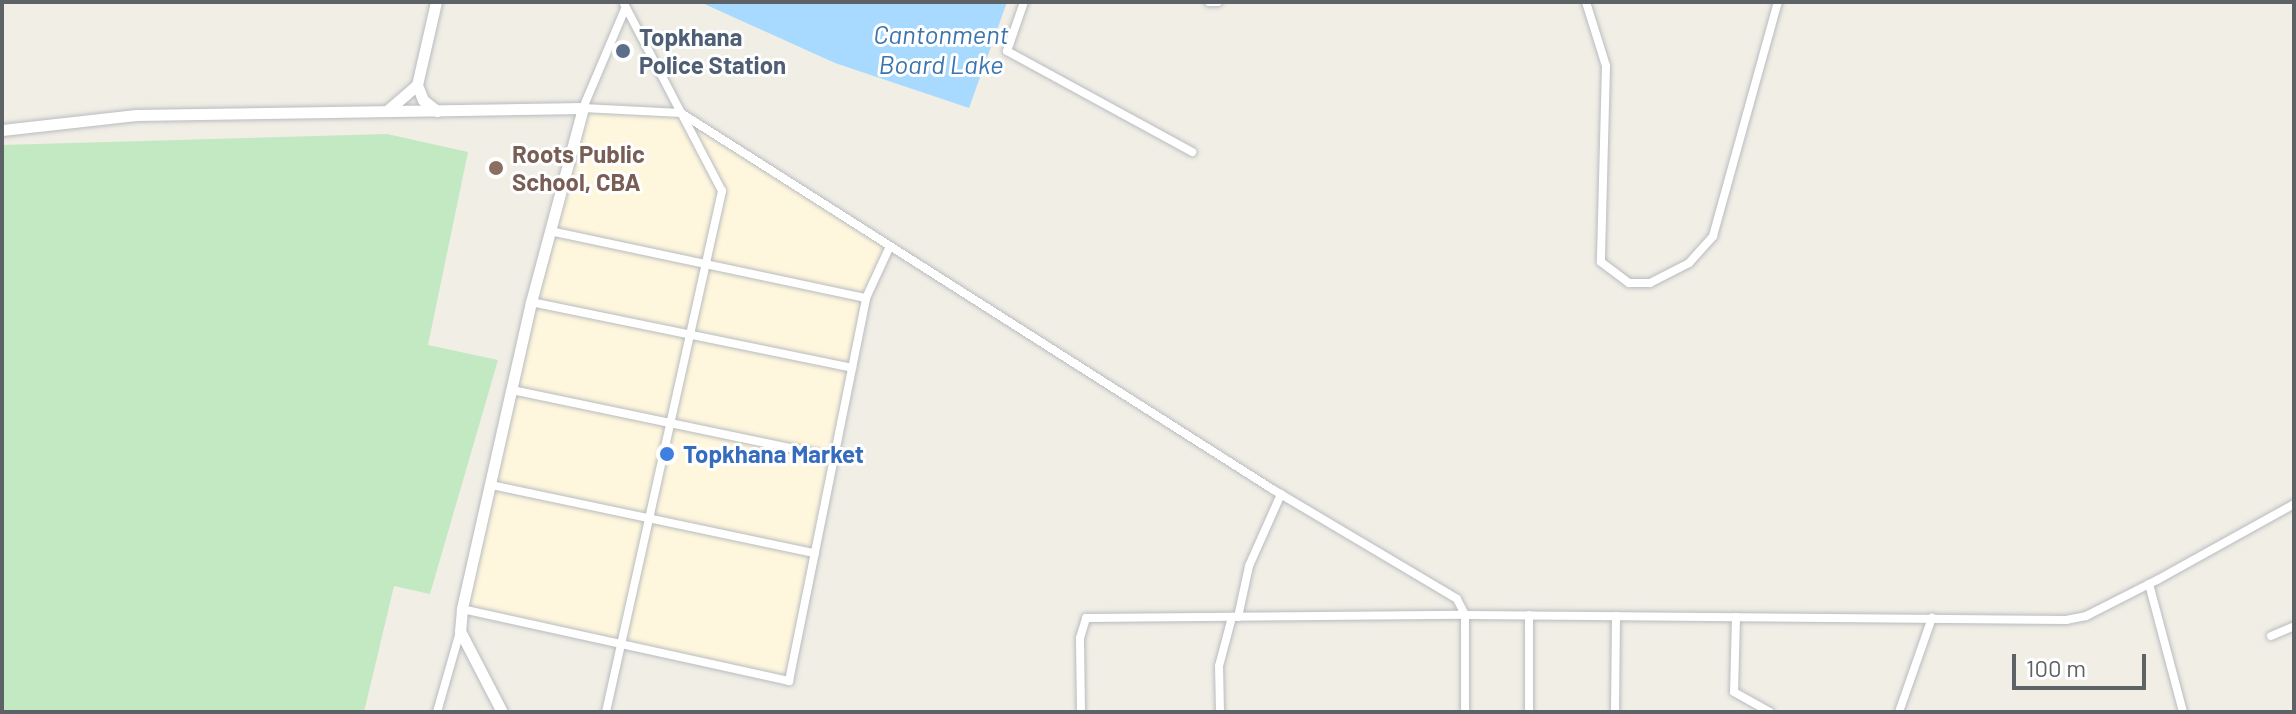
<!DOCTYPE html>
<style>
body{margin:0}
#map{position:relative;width:2296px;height:714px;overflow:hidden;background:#f1eee6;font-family:Barlow,sans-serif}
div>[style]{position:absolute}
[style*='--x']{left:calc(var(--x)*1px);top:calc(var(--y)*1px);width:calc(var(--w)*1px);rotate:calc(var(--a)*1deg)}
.commercial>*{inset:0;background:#fff7dd}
.green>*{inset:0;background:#c2e9c2}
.water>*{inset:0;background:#a8daff}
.roads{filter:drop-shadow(0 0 2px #b8bcc0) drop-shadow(0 0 2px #b8bcc0)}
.street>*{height:8px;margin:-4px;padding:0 4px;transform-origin:4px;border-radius:4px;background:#fff}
.secondary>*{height:11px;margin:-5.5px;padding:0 5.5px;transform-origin:5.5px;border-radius:5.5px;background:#fff}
.dots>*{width:22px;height:22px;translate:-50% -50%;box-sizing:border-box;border:4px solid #fff;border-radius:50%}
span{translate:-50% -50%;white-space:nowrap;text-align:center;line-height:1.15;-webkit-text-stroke:6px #fff;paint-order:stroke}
.service-label{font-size:24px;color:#4e5e75;font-weight:700}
.left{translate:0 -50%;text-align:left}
.education-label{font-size:24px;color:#785e54;font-weight:700}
.shop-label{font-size:24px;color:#366cbe;font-weight:700}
.water-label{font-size:26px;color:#3b74af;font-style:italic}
.frame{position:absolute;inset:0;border:4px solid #5d6267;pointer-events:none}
.scale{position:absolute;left:2012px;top:654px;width:134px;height:36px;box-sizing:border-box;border:4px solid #5d6267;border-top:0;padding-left:10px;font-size:24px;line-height:28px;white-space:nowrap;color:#5d6267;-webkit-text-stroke:6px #fff;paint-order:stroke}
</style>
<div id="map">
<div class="commercial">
<div style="clip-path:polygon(583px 108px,681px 113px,890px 246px,866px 298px,789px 681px,462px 609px)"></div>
</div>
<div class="green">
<div style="clip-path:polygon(387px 134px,468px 152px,428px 345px,498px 360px,430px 594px,394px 586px,364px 712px,2px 712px,2px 145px)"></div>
</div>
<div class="water">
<div style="clip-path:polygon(700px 2px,1007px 2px,969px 108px,835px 63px)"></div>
</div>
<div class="roads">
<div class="street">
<div style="--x:1024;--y:2;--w:52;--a:109.1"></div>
<div style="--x:1007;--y:51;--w:211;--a:28.6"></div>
<div style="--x:1209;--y:2;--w:9;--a:0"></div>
<div style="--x:1586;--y:2;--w:67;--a:72.6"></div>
<div style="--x:1606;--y:66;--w:196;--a:91.5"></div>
<div style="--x:1601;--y:262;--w:35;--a:37"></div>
<div style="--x:1629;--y:283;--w:21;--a:0"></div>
<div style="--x:1650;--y:283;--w:44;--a:-27.1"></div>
<div style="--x:1689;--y:263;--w:36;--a:-48"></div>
<div style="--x:1713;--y:236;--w:243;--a:-74.5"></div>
<div style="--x:625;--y:9;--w:108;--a:113"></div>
<div style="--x:583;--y:108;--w:98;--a:2.9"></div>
<div style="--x:681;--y:113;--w:700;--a:32.46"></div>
<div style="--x:1272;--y:489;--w:215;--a:30.7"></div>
<div style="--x:1457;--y:599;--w:18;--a:63"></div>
<div style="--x:1465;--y:615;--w:97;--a:90"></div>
<div style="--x:550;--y:231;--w:323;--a:12"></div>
<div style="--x:531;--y:302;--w:328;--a:11.6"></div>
<div style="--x:512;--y:390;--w:329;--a:11.8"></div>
<div style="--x:491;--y:485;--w:331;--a:11.9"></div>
<div style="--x:2149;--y:584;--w:132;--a:75.1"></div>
<div style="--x:462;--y:609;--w:335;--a:12.4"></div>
<div style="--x:789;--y:681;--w:391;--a:-78.6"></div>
<div style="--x:866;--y:298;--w:57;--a:-65.2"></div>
<div style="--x:1238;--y:617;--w:52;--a:-77.8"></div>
<div style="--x:1249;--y:566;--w:79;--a:-66"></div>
<div style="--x:1736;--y:617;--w:75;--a:91.5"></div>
<div style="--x:1734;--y:692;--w:41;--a:29.1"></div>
<div style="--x:2271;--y:636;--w:25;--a:-23"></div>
<div style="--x:437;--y:712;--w:83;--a:-74"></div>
<div style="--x:606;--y:712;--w:534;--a:-77.45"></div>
<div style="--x:722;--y:191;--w:213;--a:-117.6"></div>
<div style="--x:1081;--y:712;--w:74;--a:-90.8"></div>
<div style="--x:1080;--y:638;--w:21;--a:-73"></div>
<div style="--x:1086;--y:618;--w:379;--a:-0.5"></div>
<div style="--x:1465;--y:615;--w:601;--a:0.48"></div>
<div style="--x:2066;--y:620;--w:20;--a:-11"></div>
<div style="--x:2086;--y:616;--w:80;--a:-26.9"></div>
<div style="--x:2157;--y:580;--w:157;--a:-29"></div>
<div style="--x:1220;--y:712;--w:46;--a:-91.2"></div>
<div style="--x:1219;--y:666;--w:51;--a:-75.1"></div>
<div style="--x:1529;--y:712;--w:97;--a:-90"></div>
<div style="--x:1615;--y:712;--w:96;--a:-89.4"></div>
<div style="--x:1899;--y:712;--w:100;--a:-70.7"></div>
</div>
<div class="secondary">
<div style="--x:436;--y:2;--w:85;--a:102.9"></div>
<div style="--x:417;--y:85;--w:16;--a:68"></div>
<div style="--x:423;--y:100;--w:18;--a:38"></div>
<div style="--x:388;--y:110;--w:38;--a:-41"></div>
<div style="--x:2;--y:130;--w:135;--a:-6.4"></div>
<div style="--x:136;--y:115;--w:447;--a:-0.9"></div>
<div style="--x:583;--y:108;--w:201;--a:105"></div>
<div style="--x:531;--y:302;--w:315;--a:102.7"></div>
<div style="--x:462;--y:609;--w:22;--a:95"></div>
<div style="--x:460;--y:631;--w:91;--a:62.6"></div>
</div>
</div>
<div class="dots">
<div style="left:623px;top:51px;background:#5c6f8a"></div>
<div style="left:496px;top:168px;background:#8d6e63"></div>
<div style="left:667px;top:454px;background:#3f7fe0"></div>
</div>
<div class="service-label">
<span class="left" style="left:639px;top:51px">Topkhana<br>Police Station</span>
</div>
<div class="education-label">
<span class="left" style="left:512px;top:168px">Roots Public<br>School, CBA</span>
</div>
<div class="shop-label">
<span class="left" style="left:683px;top:454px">Topkhana Market</span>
</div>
<div class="water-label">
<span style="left:941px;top:49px">Cantonment<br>Board Lake</span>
</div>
<div class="frame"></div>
<div class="scale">100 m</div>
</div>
